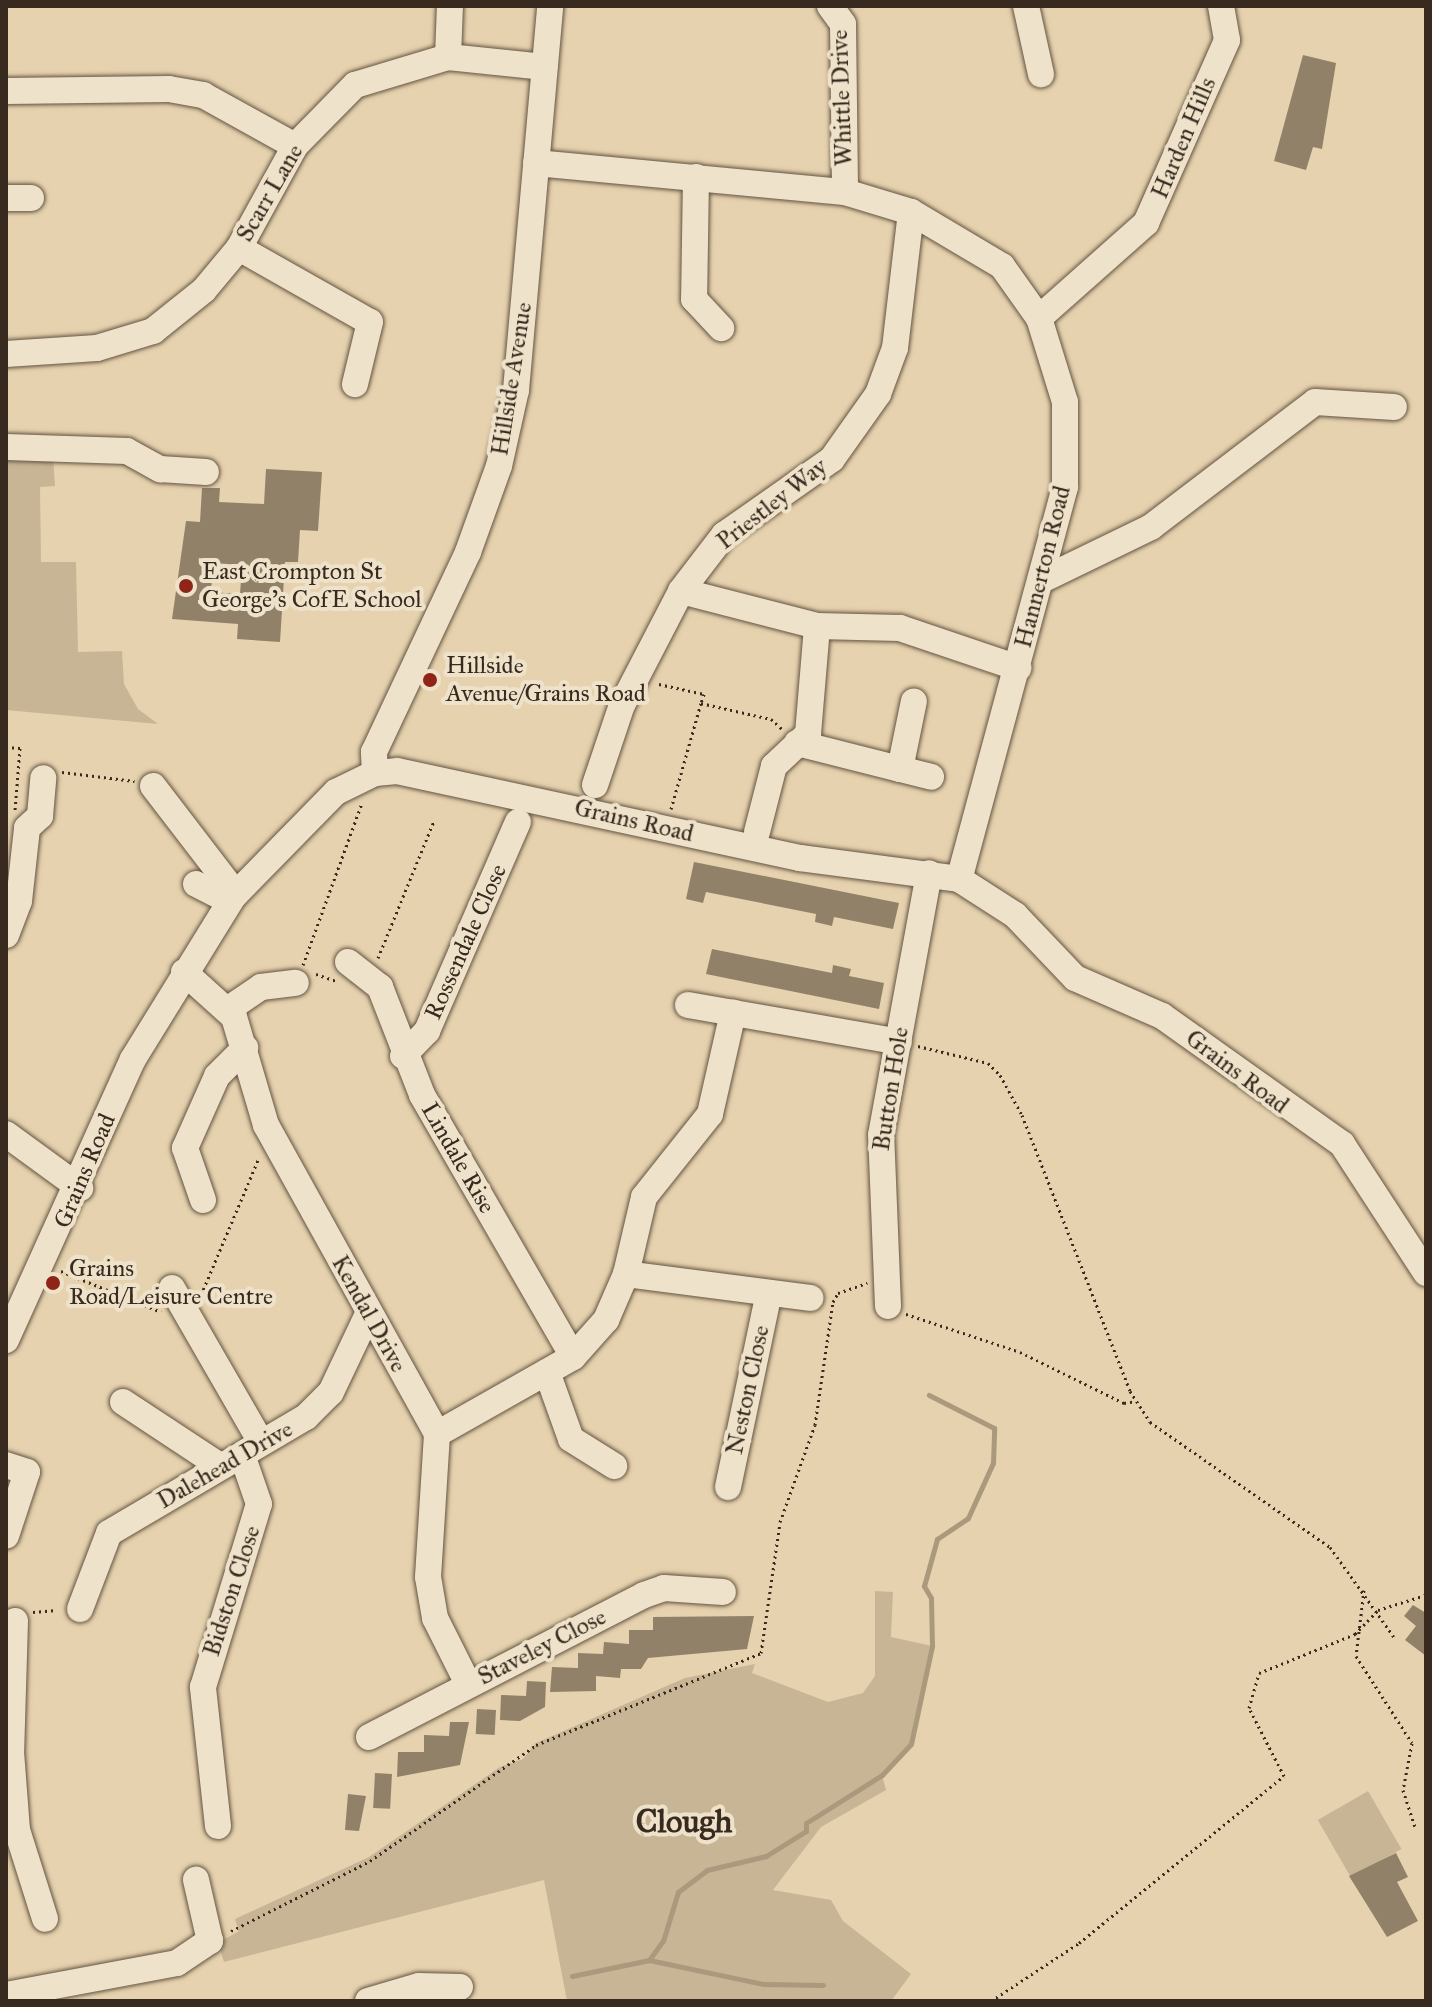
<!DOCTYPE html>
<style>
body{margin:0}
#map{position:relative;width:1432px;height:2007px;overflow:hidden;background:#e6d2ae;font-family:"IM FELL Great Primer",serif}
div>[style]{position:absolute}
[style*='--x']{left:calc(var(--x)*1px);top:calc(var(--y)*1px);width:calc(var(--w)*1px);rotate:calc(var(--a)*1deg)}
.green>*{inset:0;background:#c8b596;transform-origin:0 0}
.stream>*{height:5px;margin:-2.5px;padding:0 2.5px;transform-origin:2.5px;border-radius:2.5px;background:#ab997d}
.building>*{inset:0;background:#928169;transform-origin:0 0}
.path>*{height:3px;margin-top:-1.5px;transform-origin:0;background:repeating-linear-gradient(90deg,#382a1e 0 2px,transparent 0 6px)}
.roads{filter:drop-shadow(0 0 2px #645442) drop-shadow(0 0 2px #645442)}
.minor>*{height:26px;margin:-13px;padding:0 13px;transform-origin:13px;border-radius:13px;background:#efe2ca}
.dots>*{width:22px;height:22px;translate:-50% -50%;box-sizing:border-box;border:4px solid #efe2ca;border-radius:50%}
span{translate:-50% -50%;white-space:nowrap;text-align:center;line-height:1.15;-webkit-text-stroke:8px #efe2ca;paint-order:stroke}
.street-label{font-size:24px;color:#382a1e}
.poi-label{font-size:24px;color:#382a1e}
.left{translate:0 -50%;text-align:left}
.district-label{font-size:32px;color:#382a1e;font-weight:700}
.frame{position:absolute;inset:0;border:8px solid #382a1e;pointer-events:none}
</style>
<div id="map">
<div class="green">
<div style="clip-path:polygon(6px 454px,53px 456px,55px 486px,40px 487px,41px 562px,76px 562px,78px 652px,122px 651px,124px 684px,138px 709px,158px 724px,6px 710px)"></div>
<div style="clip-path:polygon(875px 1591px,893px 1592px,891px 1637px,932px 1646px,911px 1744px,882px 1775px,886px 1790px,821px 1827px,773px 1890px,831px 1900px,843px 1921px,911px 1974px,891px 2001px,567px 2001px,544px 1880px,224px 1962px,218px 1943px,239px 1931px,235px 1919px,369px 1857px,500px 1767px,523px 1759px,536px 1743px,685px 1678px,755px 1664px,752px 1673px,828px 1702px,863px 1693px,875px 1676px)"></div>
<div style="left:1368px;top:1791px;width:67px;height:58px;rotate:60deg"></div>
</div>
<div class="stream">
<div style="--x:649;--y:1960;--w:24;--a:-54"></div>
<div style="--x:663;--y:1941;--w:51;--a:-73"></div>
<div style="--x:678;--y:1892;--w:36;--a:-37"></div>
<div style="--x:707;--y:1870;--w:61;--a:-13.3"></div>
<div style="--x:766;--y:1856;--w:47;--a:-32"></div>
<div style="--x:806;--y:1831;--w:8;--a:-90"></div>
<div style="--x:806;--y:1823;--w:90;--a:-32.3"></div>
<div style="--x:882;--y:1775;--w:42;--a:-46.9"></div>
<div style="--x:911;--y:1744;--w:100;--a:-77.9"></div>
<div style="--x:932;--y:1646;--w:48;--a:-91.2"></div>
<div style="--x:931;--y:1598;--w:14;--a:-120"></div>
<div style="--x:924;--y:1586;--w:49;--a:-74.5"></div>
<div style="--x:937;--y:1539;--w:37;--a:-34"></div>
<div style="--x:968;--y:1518;--w:60;--a:-65.6"></div>
<div style="--x:993;--y:1463;--w:35;--a:-88"></div>
<div style="--x:994;--y:1428;--w:73;--a:-153.1"></div>
<div style="--x:572;--y:1976;--w:79;--a:-11.7"></div>
<div style="--x:649;--y:1960;--w:116;--a:11.9"></div>
<div style="--x:763;--y:1984;--w:60;--a:1"></div>
</div>
<div class="building">
<div style="clip-path:polygon(1303px 55px,1336px 63px,1322px 149px,1313px 147px,1306px 170px,1274px 161px)"></div>
<div style="clip-path:polygon(evenodd,266px 469px,322px 472px,318px 531px,300px 530px,298px 562px,285px 562px,280px 642px,237px 639px,238px 624px,172px 619px,186px 521px,200px 522px,202px 488px,220px 488px,219px 502px,264px 504px,266px 469px,213px 563px,242px 565px,240px 594px,211px 592px,213px 563px)"></div>
<div style="clip-path:polygon(694px 862px,899px 903px,893px 929px,834px 917px,832px 926px,815px 922px,816px 914px,706px 892px,703px 903px,686px 899px)"></div>
<div style="clip-path:polygon(712px 949px,832px 973px,833px 965px,851px 969px,849px 976px,884px 983px,879px 1009px,706px 974px)"></div>
<div style="clip-path:polygon(1413px 1605px,1426px 1613px,1426px 1656px,1405px 1640px,1416px 1626px,1404px 1616px)"></div>
<div style="clip-path:polygon(754px 1616px,747px 1649px,648px 1658px,641px 1669px,621px 1669px,620px 1678px,596px 1676px,596px 1691px,550px 1692px,552px 1667px,578px 1668px,578px 1653px,603px 1654px,604px 1642px,629px 1644px,629px 1630px,653px 1630px,653px 1617px)"></div>
<div style="clip-path:polygon(527px 1681px,546px 1682px,545px 1707px,520px 1721px,500px 1720px,501px 1695px,526px 1696px)"></div>
<div style="left:477px;top:1709px;width:19px;height:25px;rotate:3deg"></div>
<div style="clip-path:polygon(450px 1722px,469px 1722px,460px 1765px,397px 1777px,398px 1752px,424px 1752px,424px 1735px,449px 1736px)"></div>
<div style="left:375px;top:1773px;width:17px;height:35px;rotate:3deg"></div>
<div style="clip-path:polygon(348px 1794px,366px 1796px,359px 1831px,345px 1830px)"></div>
<div style="clip-path:polygon(1396px 1853px,1408px 1877px,1397px 1882px,1418px 1921px,1387px 1937px,1349px 1876px)"></div>
</div>
<div class="path">
<div style="--x:659;--y:684;--w:46;--a:12.5"></div>
<div style="--x:704;--y:694;--w:9;--a:108"></div>
<div style="--x:6;--y:747;--w:14;--a:4"></div>
<div style="--x:20;--y:748;--w:62;--a:94.6"></div>
<div style="--x:62;--y:772;--w:73;--a:7.1"></div>
<div style="--x:671;--y:809;--w:110;--a:-74.2"></div>
<div style="--x:701;--y:703;--w:72;--a:12.9"></div>
<div style="--x:771;--y:719;--w:15;--a:42"></div>
<div style="--x:378;--y:958;--w:148;--a:-67.8"></div>
<div style="--x:303;--y:965;--w:172;--a:-70"></div>
<div style="--x:316;--y:974;--w:21;--a:19"></div>
<div style="--x:918;--y:1046;--w:72;--a:13.7"></div>
<div style="--x:988;--y:1063;--w:17;--a:45"></div>
<div style="--x:1000;--y:1075;--w:46;--a:61.2"></div>
<div style="--x:1022;--y:1115;--w:296;--a:68.6"></div>
<div style="--x:1130;--y:1391;--w:37;--a:57"></div>
<div style="--x:1150;--y:1422;--w:219;--a:34.8"></div>
<div style="--x:1330;--y:1547;--w:110;--a:54.6"></div>
<div style="--x:61;--y:1271;--w:108;--a:22.3"></div>
<div style="--x:201;--y:1295;--w:149;--a:-67.1"></div>
<div style="--x:906;--y:1314;--w:120;--a:18.4"></div>
<div style="--x:1020;--y:1352;--w:116;--a:26.1"></div>
<div style="--x:1124;--y:1403;--w:12;--a:-9"></div>
<div style="--x:1364;--y:1590;--w:66;--a:96.9"></div>
<div style="--x:1356;--y:1656;--w:103;--a:57.2"></div>
<div style="--x:1412;--y:1743;--w:48;--a:100.8"></div>
<div style="--x:1403;--y:1790;--w:40;--a:72"></div>
<div style="--x:33;--y:1612;--w:24;--a:-5"></div>
<div style="--x:231;--y:1931;--w:156;--a:-26.7"></div>
<div style="--x:370;--y:1861;--w:203;--a:-34.9"></div>
<div style="--x:536;--y:1745;--w:243;--a:-22.2"></div>
<div style="--x:761;--y:1653;--w:132;--a:-81.7"></div>
<div style="--x:780;--y:1522;--w:103;--a:-70.2"></div>
<div style="--x:815;--y:1425;--w:124;--a:-81.7"></div>
<div style="--x:833;--y:1302;--w:10;--a:-61"></div>
<div style="--x:838;--y:1293;--w:31;--a:-19"></div>
<div style="--x:991;--y:2001;--w:105;--a:-33.4"></div>
<div style="--x:1079;--y:1943;--w:264;--a:-39.2"></div>
<div style="--x:1284;--y:1776;--w:76;--a:-117.2"></div>
<div style="--x:1249;--y:1708;--w:36;--a:-74"></div>
<div style="--x:1259;--y:1673;--w:104;--a:-22.1"></div>
<div style="--x:1355;--y:1634;--w:33;--a:-46"></div>
<div style="--x:1378;--y:1610;--w:50;--a:-17.4"></div>
</div>
<div class="roads">
<div class="minor">
<div style="--x:830;--y:6;--w:22;--a:54"></div>
<div style="--x:843;--y:24;--w:168;--a:89.3"></div>
<div style="--x:1026;--y:6;--w:70;--a:77.6"></div>
<div style="--x:448;--y:57;--w:51;--a:-87.8"></div>
<div style="--x:6;--y:91;--w:163;--a:-0.7"></div>
<div style="--x:169;--y:89;--w:35;--a:10"></div>
<div style="--x:203;--y:95;--w:105;--a:29"></div>
<div style="--x:536;--y:163;--w:310;--a:5.4"></div>
<div style="--x:845;--y:192;--w:69;--a:16.9"></div>
<div style="--x:911;--y:212;--w:106;--a:30.7"></div>
<div style="--x:1002;--y:266;--w:64;--a:54.6"></div>
<div style="--x:1039;--y:318;--w:88;--a:72.8"></div>
<div style="--x:1065;--y:402;--w:85;--a:90"></div>
<div style="--x:1065;--y:487;--w:406;--a:105.1"></div>
<div style="--x:696;--y:177;--w:122;--a:90.9"></div>
<div style="--x:694;--y:299;--w:40;--a:47"></div>
<div style="--x:6;--y:198;--w:25;--a:0"></div>
<div style="--x:239;--y:248;--w:150;--a:29.5"></div>
<div style="--x:370;--y:322;--w:64;--a:103.6"></div>
<div style="--x:1039;--y:318;--w:143;--a:-41.6"></div>
<div style="--x:1146;--y:223;--w:200;--a:-66.1"></div>
<div style="--x:1227;--y:40;--w:35;--a:-100"></div>
<div style="--x:6;--y:354;--w:91;--a:-3.8"></div>
<div style="--x:97;--y:348;--w:59;--a:-16.9"></div>
<div style="--x:153;--y:331;--w:65;--a:-38.8"></div>
<div style="--x:204;--y:290;--w:55;--a:-50.2"></div>
<div style="--x:239;--y:248;--w:116;--a:-61.2"></div>
<div style="--x:295;--y:146;--w:86;--a:-45.5"></div>
<div style="--x:355;--y:85;--w:97;--a:-16.8"></div>
<div style="--x:448;--y:57;--w:97;--a:5.9"></div>
<div style="--x:6;--y:447;--w:121;--a:1.9"></div>
<div style="--x:127;--y:451;--w:38;--a:29"></div>
<div style="--x:160;--y:469;--w:46;--a:3.7"></div>
<div style="--x:1044;--y:579;--w:119;--a:-25.9"></div>
<div style="--x:1151;--y:527;--w:206;--a:-37.3"></div>
<div style="--x:1315;--y:402;--w:79;--a:3.6"></div>
<div style="--x:681;--y:591;--w:140;--a:14.4"></div>
<div style="--x:817;--y:626;--w:83;--a:1.4"></div>
<div style="--x:900;--y:628;--w:125;--a:18.7"></div>
<div style="--x:797;--y:743;--w:106;--a:14.2"></div>
<div style="--x:900;--y:769;--w:69;--a:-78.4"></div>
<div style="--x:900;--y:769;--w:32;--a:14"></div>
<div style="--x:375;--y:773;--w:21;--a:-93"></div>
<div style="--x:374;--y:752;--w:221;--a:-64.8"></div>
<div style="--x:468;--y:552;--w:91;--a:-70.2"></div>
<div style="--x:499;--y:466;--w:78;--a:-77.4"></div>
<div style="--x:516;--y:390;--w:386;--a:-84.9"></div>
<div style="--x:595;--y:785;--w:84;--a:-71.4"></div>
<div style="--x:622;--y:705;--w:128;--a:-62.6"></div>
<div style="--x:681;--y:591;--w:71;--a:-52.5"></div>
<div style="--x:724;--y:535;--w:132;--a:-35.1"></div>
<div style="--x:832;--y:459;--w:80;--a:-54.7"></div>
<div style="--x:878;--y:394;--w:49;--a:-69.7"></div>
<div style="--x:895;--y:348;--w:137;--a:-83.3"></div>
<div style="--x:153;--y:786;--w:136;--a:52.5"></div>
<div style="--x:757;--y:832;--w:68;--a:-75.6"></div>
<div style="--x:774;--y:766;--w:47;--a:-43.3"></div>
<div style="--x:808;--y:734;--w:108;--a:-85.2"></div>
<div style="--x:196;--y:884;--w:38;--a:27"></div>
<div style="--x:6;--y:935;--w:36;--a:-69"></div>
<div style="--x:19;--y:901;--w:73;--a:-83.7"></div>
<div style="--x:27;--y:828;--w:18;--a:-43"></div>
<div style="--x:40;--y:816;--w:38;--a:-85"></div>
<div style="--x:348;--y:962;--w:41;--a:38"></div>
<div style="--x:380;--y:987;--w:116;--a:68.7"></div>
<div style="--x:422;--y:1095;--w:302;--a:60"></div>
<div style="--x:184;--y:972;--w:67;--a:42"></div>
<div style="--x:234;--y:1017;--w:113;--a:73.5"></div>
<div style="--x:266;--y:1125;--w:353;--a:61"></div>
<div style="--x:437;--y:1434;--w:143;--a:93.6"></div>
<div style="--x:428;--y:1577;--w:42;--a:80.3"></div>
<div style="--x:435;--y:1618;--w:74;--a:63.4"></div>
<div style="--x:688;--y:1005;--w:214;--a:9.9"></div>
<div style="--x:227;--y:1010;--w:41;--a:-34.1"></div>
<div style="--x:261;--y:987;--w:35;--a:-7"></div>
<div style="--x:403;--y:1056;--w:35;--a:-46"></div>
<div style="--x:427;--y:1031;--w:228;--a:-66.5"></div>
<div style="--x:6;--y:1134;--w:92;--a:36.1"></div>
<div style="--x:203;--y:1200;--w:55;--a:-109.1"></div>
<div style="--x:185;--y:1148;--w:79;--a:-66"></div>
<div style="--x:217;--y:1076;--w:40;--a:-45"></div>
<div style="--x:626;--y:1274;--w:186;--a:7.4"></div>
<div style="--x:172;--y:1288;--w:178;--a:60"></div>
<div style="--x:888;--y:1306;--w:171;--a:-92.3"></div>
<div style="--x:881;--y:1135;--w:266;--a:-79.6"></div>
<div style="--x:6;--y:1340;--w:308;--a:-65.7"></div>
<div style="--x:133;--y:1059;--w:190;--a:-58.3"></div>
<div style="--x:233;--y:897;--w:147;--a:-45.6"></div>
<div style="--x:336;--y:792;--w:43;--a:-26"></div>
<div style="--x:375;--y:773;--w:22;--a:-5"></div>
<div style="--x:397;--y:771;--w:412;--a:12.2"></div>
<div style="--x:800;--y:858;--w:160;--a:7.5"></div>
<div style="--x:959;--y:879;--w:67;--a:32.7"></div>
<div style="--x:1015;--y:915;--w:87;--a:46.4"></div>
<div style="--x:1075;--y:978;--w:95;--a:23.6"></div>
<div style="--x:1162;--y:1016;--w:221;--a:35.4"></div>
<div style="--x:1342;--y:1144;--w:154;--a:56.9"></div>
<div style="--x:547;--y:1372;--w:71;--a:70.3"></div>
<div style="--x:571;--y:1439;--w:51;--a:32.1"></div>
<div style="--x:123;--y:1402;--w:116;--a:33.4"></div>
<div style="--x:437;--y:1434;--w:156;--a:-29.5"></div>
<div style="--x:573;--y:1357;--w:50;--a:-48.3"></div>
<div style="--x:606;--y:1320;--w:50;--a:-66.5"></div>
<div style="--x:626;--y:1274;--w:79;--a:-76.8"></div>
<div style="--x:644;--y:1197;--w:106;--a:-51.5"></div>
<div style="--x:710;--y:1114;--w:104;--a:-77.2"></div>
<div style="--x:6;--y:1465;--w:22;--a:18"></div>
<div style="--x:27;--y:1472;--w:67;--a:108.2"></div>
<div style="--x:728;--y:1487;--w:198;--a:-78.1"></div>
<div style="--x:80;--y:1609;--w:81;--a:-69.1"></div>
<div style="--x:109;--y:1533;--w:229;--a:-30.5"></div>
<div style="--x:306;--y:1417;--w:35;--a:-45"></div>
<div style="--x:331;--y:1392;--w:86;--a:-64.6"></div>
<div style="--x:15;--y:1621;--w:131;--a:91.7"></div>
<div style="--x:11;--y:1752;--w:78;--a:85.6"></div>
<div style="--x:17;--y:1830;--w:93;--a:72.5"></div>
<div style="--x:369;--y:1737;--w:309;--a:-27.3"></div>
<div style="--x:644;--y:1595;--w:21;--a:-19"></div>
<div style="--x:664;--y:1588;--w:59;--a:3.9"></div>
<div style="--x:218;--y:1826;--w:140;--a:-96.2"></div>
<div style="--x:203;--y:1687;--w:191;--a:-73"></div>
<div style="--x:259;--y:1504;--w:52;--a:-109.1"></div>
<div style="--x:6;--y:1995;--w:174;--a:-10.6"></div>
<div style="--x:177;--y:1963;--w:40;--a:-34"></div>
<div style="--x:210;--y:1941;--w:63;--a:-102.9"></div>
<div style="--x:368;--y:2001;--w:53;--a:-16.4"></div>
<div style="--x:419;--y:1986;--w:41;--a:1.4"></div>
</div>
</div>
<div class="dots">
<div style="left:186px;top:586px;background:#8f2418"></div>
<div style="left:430px;top:680px;background:#8f2418"></div>
<div style="left:53px;top:1283px;background:#8f2418"></div>
</div>
<div class="street-label">
<span style="left:842px;top:98px;rotate:-92deg">Whittle Drive</span>
<span style="left:1184px;top:138px;rotate:-67deg">Harden Hills</span>
<span style="left:270px;top:193px;rotate:-60deg">Scarr Lane</span>
<span style="left:512px;top:379px;rotate:-81deg">Hillside Avenue</span>
<span style="left:772px;top:504px;rotate:-38deg">Priestley Way</span>
<span style="left:1043px;top:567px;rotate:-76deg">Hannerton Road</span>
<span style="left:634px;top:821px;rotate:13deg">Grains Road</span>
<span style="left:466px;top:942px;rotate:-66deg">Rossendale Close</span>
<span style="left:1237px;top:1072px;rotate:37deg">Grains Road</span>
<span style="left:891px;top:1089px;rotate:-81deg">Button Hole</span>
<span style="left:458px;top:1158px;rotate:60deg">Lindale Rise</span>
<span style="left:85px;top:1171px;rotate:-67deg">Grains Road</span>
<span style="left:369px;top:1314px;rotate:61deg">Kendal Drive</span>
<span style="left:748px;top:1390px;rotate:-78deg">Neston Close</span>
<span style="left:225px;top:1465px;rotate:-30deg">Dalehead Drive</span>
<span style="left:232px;top:1591px;rotate:-72deg">Bidston Close</span>
<span style="left:542px;top:1647px;rotate:-27deg">Staveley Close</span>
</div>
<div class="poi-label">
<span class="left" style="left:202px;top:586px">East Crompton St<br>George's CofE School</span>
<span class="left" style="left:446px;top:680px">Hillside<br>Avenue/Grains Road</span>
<span class="left" style="left:69px;top:1283px">Grains<br>Road/Leisure Centre</span>
</div>
<div class="district-label">
<span style="left:684px;top:1822px">Clough</span>
</div>
<div class="frame"></div>
</div>
